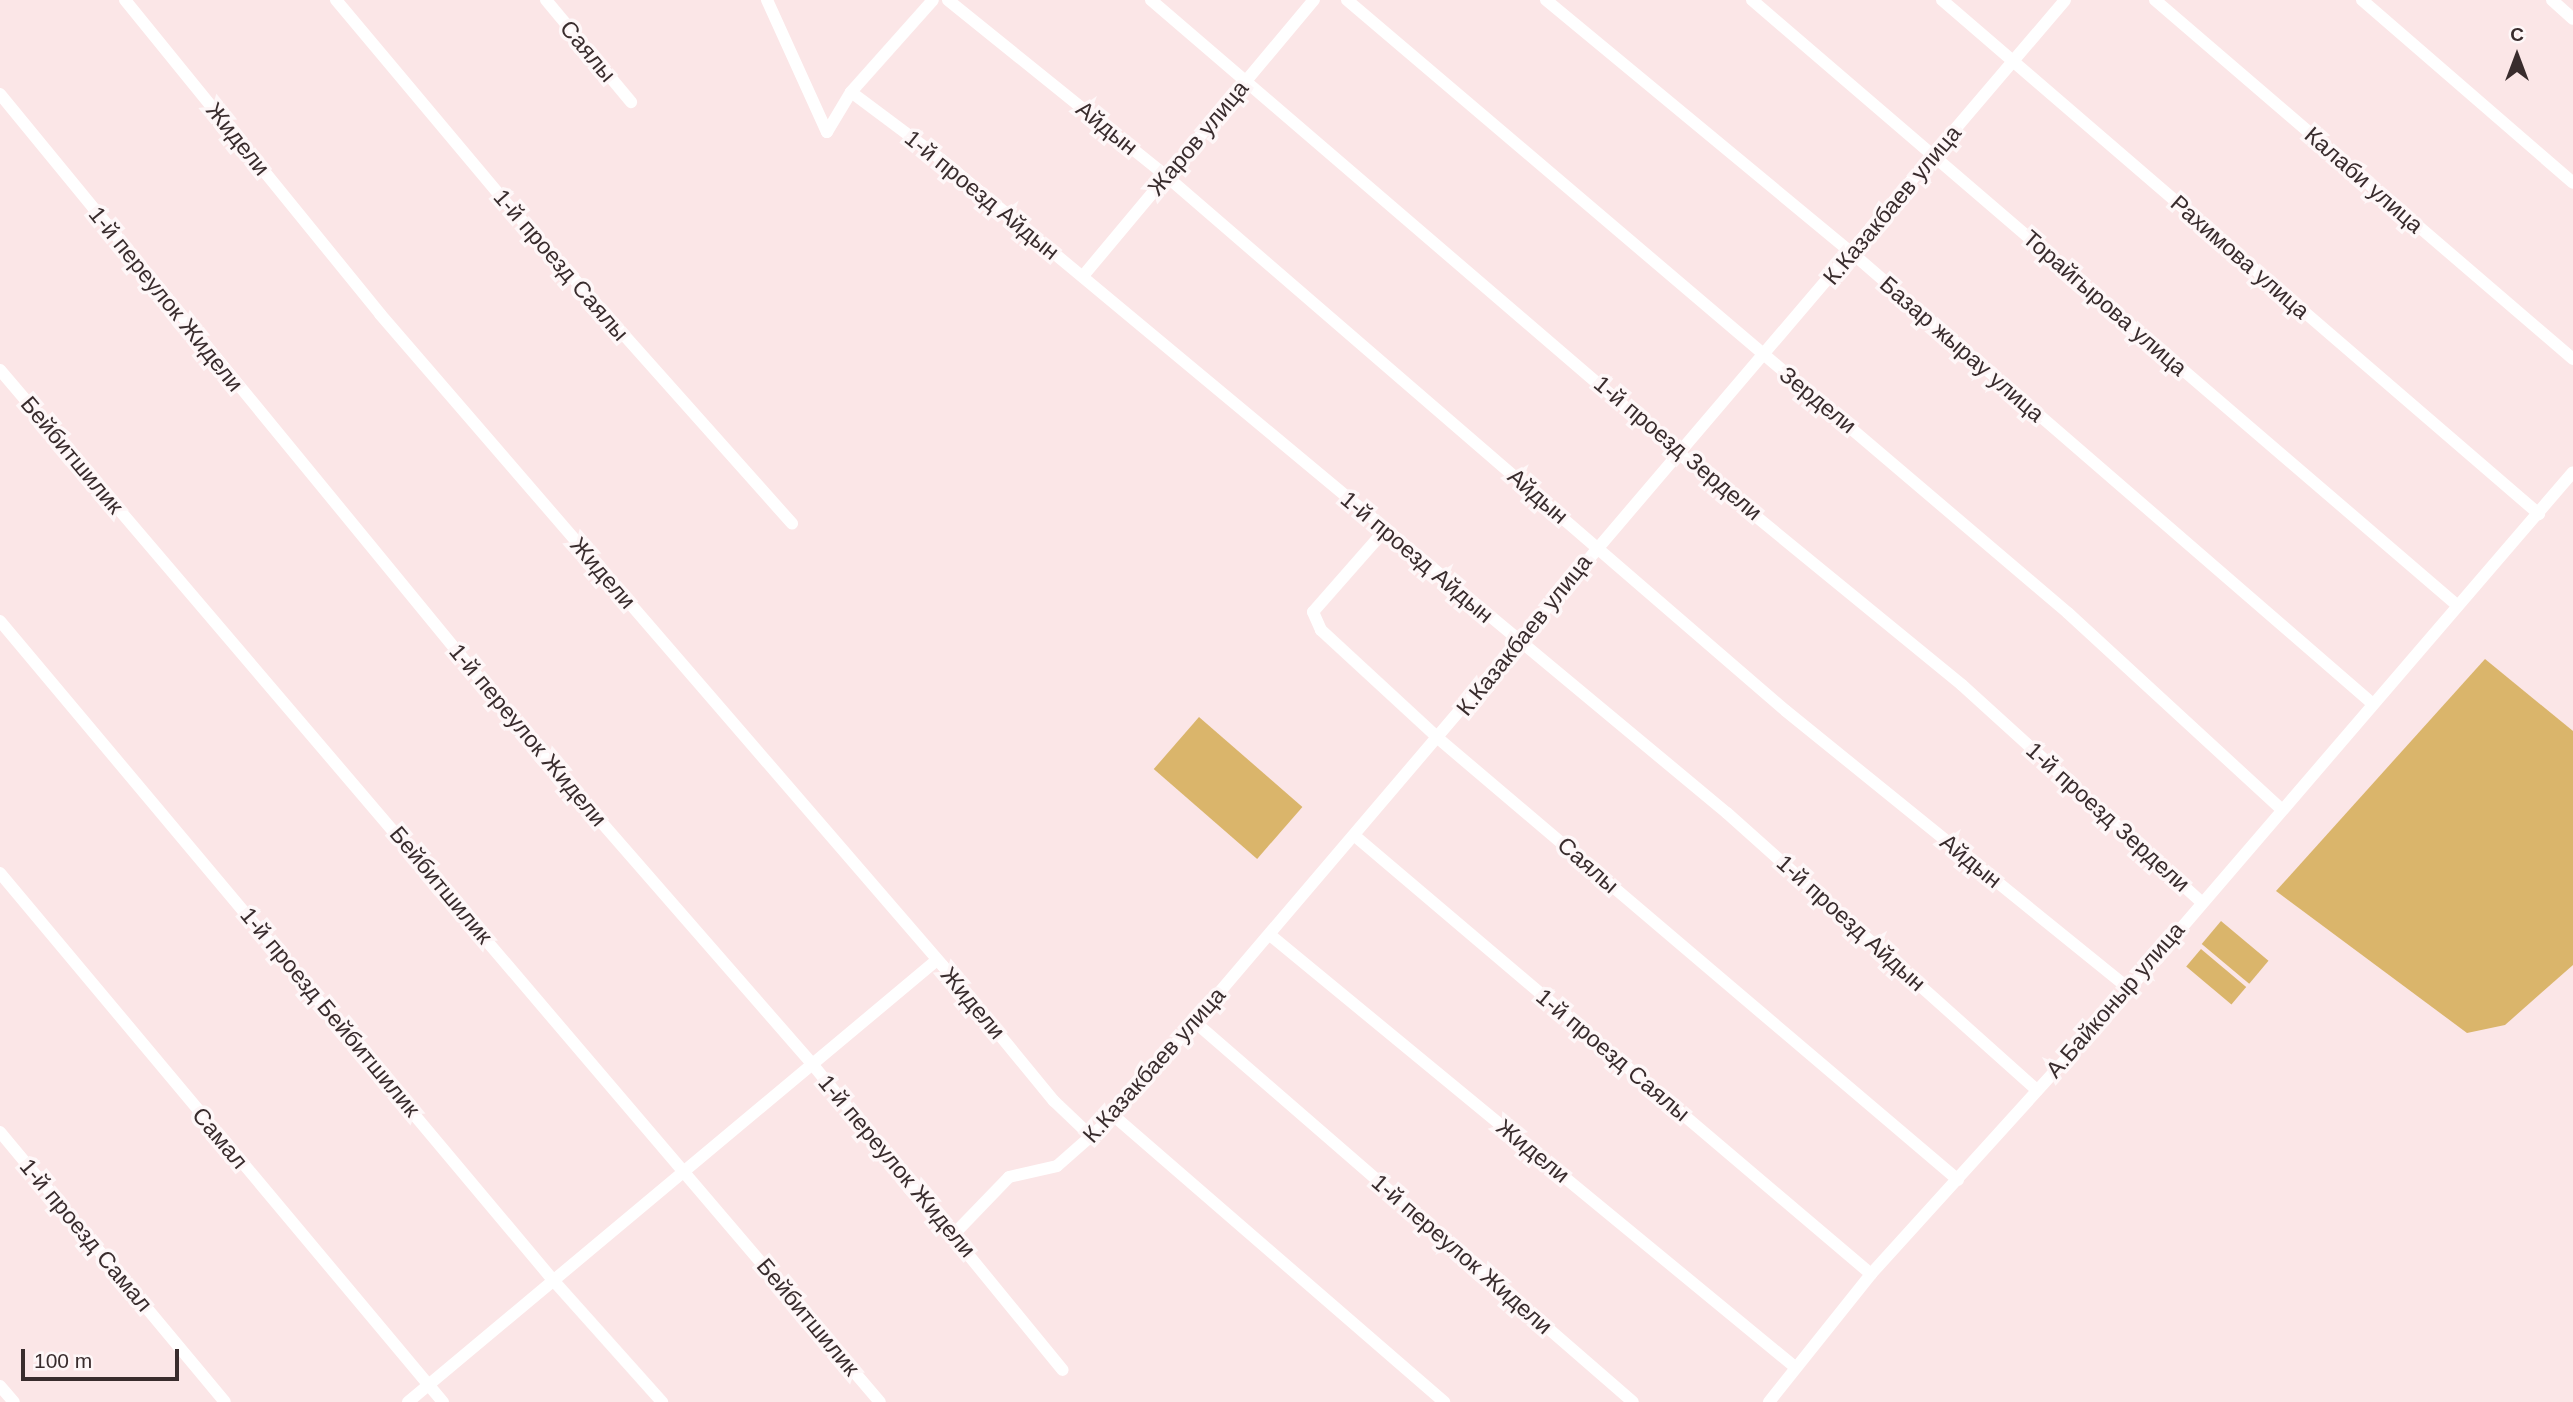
<!DOCTYPE html>
<meta charset="utf-8">
<style>
body{margin:0}
#map{position:relative;width:2573px;height:1402px;overflow:hidden;background:#fbe6e7;font-family:Helvetica,sans-serif}
div>[style]{position:absolute}
[style*='--x']{left:calc(var(--x)*1px);top:calc(var(--y)*1px);width:calc(var(--w)*1px);rotate:calc(var(--a)*1deg)}
.green>*{inset:0;background:#dab56b;transform-origin:0 0}
.minor>*{height:12px;margin:-6px;padding:0 6px;transform-origin:6px;border-radius:6px;background:#fff}
span{translate:-50% -50%;white-space:nowrap;text-align:center;line-height:1.15;-webkit-text-stroke:7px #fef7f8;paint-order:stroke}
.street-label{font-size:23px;color:#392c2d}
.north{position:absolute;left:2482px;top:21px;width:70px;height:70px;-webkit-text-stroke:5px #fef7f8;paint-order:stroke;rotate:0deg;font-size:19px;font-weight:700;line-height:28px;text-align:center;color:#392c2d}
.north::after{content:'';display:block;margin:auto;width:24px;height:32px;background:#392c2d;clip-path:polygon(50% 0,100% 100%,50% 72%,0 100%)}
.scale{position:absolute;left:21px;top:1349px;width:158px;height:32px;box-sizing:border-box;border:4px solid #392c2d;border-top:0;padding-left:9px;font-size:21px;line-height:24px;white-space:nowrap;color:#392c2d;-webkit-text-stroke:5px #fef7f8;paint-order:stroke}
</style>
<div id="map">
<div class="green">
<div style="clip-path:polygon(2485px 659px,2573px 731px,2573px 965px,2505px 1025px,2467px 1033px,2276px 891px)"></div>
<div style="left:1199px;top:717px;width:137px;height:69px;rotate:41deg"></div>
<div style="left:2221px;top:921px;width:62px;height:30px;rotate:40deg"></div>
<div style="left:2201px;top:949px;width:59px;height:23px;rotate:40deg"></div>
</div>
<div class="minor">
<div style="--x:125;--y:0;--w:405;--a:50.9"></div>
<div style="--x:380;--y:314;--w:861;--a:49.19"></div>
<div style="--x:943;--y:966;--w:175;--a:50.6"></div>
<div style="--x:1054;--y:1101;--w:52;--a:43.5"></div>
<div style="--x:336;--y:0;--w:270;--a:50"></div>
<div style="--x:510;--y:207;--w:424;--a:48.3"></div>
<div style="--x:546;--y:0;--w:133;--a:50.2"></div>
<div style="--x:767;--y:0;--w:145;--a:65.6"></div>
<div style="--x:948;--y:0;--w:279;--a:38.9"></div>
<div style="--x:1165;--y:175;--w:820;--a:40.8"></div>
<div style="--x:1786;--y:711;--w:442;--a:39"></div>
<div style="--x:1151;--y:0;--w:699;--a:40.65"></div>
<div style="--x:1681;--y:455;--w:363;--a:39.3"></div>
<div style="--x:1962;--y:685;--w:321;--a:42.2"></div>
<div style="--x:1347;--y:0;--w:946;--a:40.37"></div>
<div style="--x:2068;--y:613;--w:289;--a:42.6"></div>
<div style="--x:1546;--y:0;--w:397;--a:39.6"></div>
<div style="--x:1852;--y:253;--w:689;--a:40.88"></div>
<div style="--x:1752;--y:0;--w:930;--a:40.64"></div>
<div style="--x:1942;--y:0;--w:788;--a:40.73"></div>
<div style="--x:2155;--y:0;--w:551;--a:40.66"></div>
<div style="--x:2362;--y:0;--w:279;--a:40.9"></div>
<div style="--x:2552;--y:0;--w:28;--a:42"></div>
<div style="--x:851;--y:92;--w:114;--a:36.8"></div>
<div style="--x:942;--y:160;--w:1021;--a:39.76"></div>
<div style="--x:1727;--y:813;--w:416;--a:41.8"></div>
<div style="--x:0;--y:94;--w:842;--a:50.64"></div>
<div style="--x:534;--y:745;--w:425;--a:48.9"></div>
<div style="--x:813;--y:1065;--w:394;--a:50.7"></div>
<div style="--x:827;--y:132;--w:47;--a:-59"></div>
<div style="--x:851;--y:92;--w:123;--a:-48.3"></div>
<div style="--x:1083;--y:276;--w:360;--a:-50.1"></div>
<div style="--x:0;--y:370;--w:1356;--a:49.55"></div>
<div style="--x:1385;--y:530;--w:109;--a:131.3"></div>
<div style="--x:1313;--y:612;--w:20;--a:66"></div>
<div style="--x:1321;--y:630;--w:161;--a:42.7"></div>
<div style="--x:1439;--y:739;--w:681;--a:40.35"></div>
<div style="--x:0;--y:621;--w:860;--a:50"></div>
<div style="--x:553;--y:1280;--w:164;--a:48.2"></div>
<div style="--x:1355;--y:836;--w:677;--a:40.33"></div>
<div style="--x:0;--y:873;--w:690;--a:50.06"></div>
<div style="--x:1270;--y:935;--w:680;--a:39.45"></div>
<div style="--x:1196;--y:1023;--w:578;--a:40.93"></div>
<div style="--x:1114;--y:1116;--w:437;--a:40.9"></div>
<div style="--x:0;--y:1132;--w:351;--a:50.2"></div>
<div style="--x:955;--y:1233;--w:78;--a:-46"></div>
<div style="--x:1009;--y:1177;--w:49;--a:-12.9"></div>
<div style="--x:1057;--y:1166;--w:76;--a:-41.3"></div>
<div style="--x:1114;--y:1116;--w:1466;--a:-49.56"></div>
<div style="--x:0;--y:1386;--w:21;--a:49"></div>
<div style="--x:408;--y:1402;--w:689;--a:-39.88"></div>
<div style="--x:1769;--y:1402;--w:164;--a:-51.4"></div>
<div style="--x:1871;--y:1274;--w:384;--a:-47.8"></div>
<div style="--x:2129;--y:989;--w:681;--a:-49.34"></div>
</div>
<div class="street-label">
<span style="left:588px;top:51px;rotate:50deg">Саялы</span>
<span style="left:1107px;top:128px;rotate:39deg">Айдын</span>
<span style="left:1198px;top:138px;rotate:-50deg">Жаров улица</span>
<span style="left:238px;top:139px;rotate:51deg">Жидели</span>
<span style="left:2364px;top:180px;rotate:41deg">Калаби улица</span>
<span style="left:982px;top:195px;rotate:39deg">1-й проезд Айдын</span>
<span style="left:1892px;top:205px;rotate:-50deg">К.Казакбаев улица</span>
<span style="left:2240px;top:257px;rotate:41deg">Рахимова улица</span>
<span style="left:561px;top:265px;rotate:49deg">1-й проезд Саялы</span>
<span style="left:166px;top:299px;rotate:51deg">1-й переулок Жидели</span>
<span style="left:2105px;top:303px;rotate:41deg">Торайгырова улица</span>
<span style="left:1962px;top:349px;rotate:41deg">Базар жырау улица</span>
<span style="left:1818px;top:400px;rotate:39deg">Зердели</span>
<span style="left:1678px;top:448px;rotate:40deg">1-й проезд Зердели</span>
<span style="left:72px;top:455px;rotate:50deg">Бейбитшилик</span>
<span style="left:1538px;top:496px;rotate:41deg">Айдын</span>
<span style="left:1417px;top:557px;rotate:40deg">1-й проезд Айдын</span>
<span style="left:603px;top:573px;rotate:49deg">Жидели</span>
<span style="left:1524px;top:635px;rotate:-51deg">К.Казакбаев улица</span>
<span style="left:528px;top:735px;rotate:50deg">1-й переулок Жидели</span>
<span style="left:2108px;top:817px;rotate:42deg">1-й проезд Зердели</span>
<span style="left:1971px;top:861px;rotate:39deg">Айдын</span>
<span style="left:1588px;top:865px;rotate:41deg">Саялы</span>
<span style="left:441px;top:885px;rotate:50deg">Бейбитшилик</span>
<span style="left:1851px;top:923px;rotate:42deg">1-й проезд Айдын</span>
<span style="left:2115px;top:1000px;rotate:-49deg">А.Байконыр улица</span>
<span style="left:973px;top:1003px;rotate:50deg">Жидели</span>
<span style="left:330px;top:1012px;rotate:50deg">1-й проезд Бейбитшилик</span>
<span style="left:1613px;top:1055px;rotate:40deg">1-й проезд Саялы</span>
<span style="left:1154px;top:1065px;rotate:-48deg">К.Казакбаев улица</span>
<span style="left:220px;top:1138px;rotate:50deg">Самал</span>
<span style="left:1533px;top:1151px;rotate:39deg">Жидели</span>
<span style="left:897px;top:1166px;rotate:50deg">1-й переулок Жидели</span>
<span style="left:86px;top:1235px;rotate:50deg">1-й проезд Самал</span>
<span style="left:1462px;top:1254px;rotate:41deg">1-й переулок Жидели</span>
<span style="left:808px;top:1317px;rotate:50deg">Бейбитшилик</span>
</div>
<div class="north">С</div>
<div class="scale">100 m</div>
</div>
